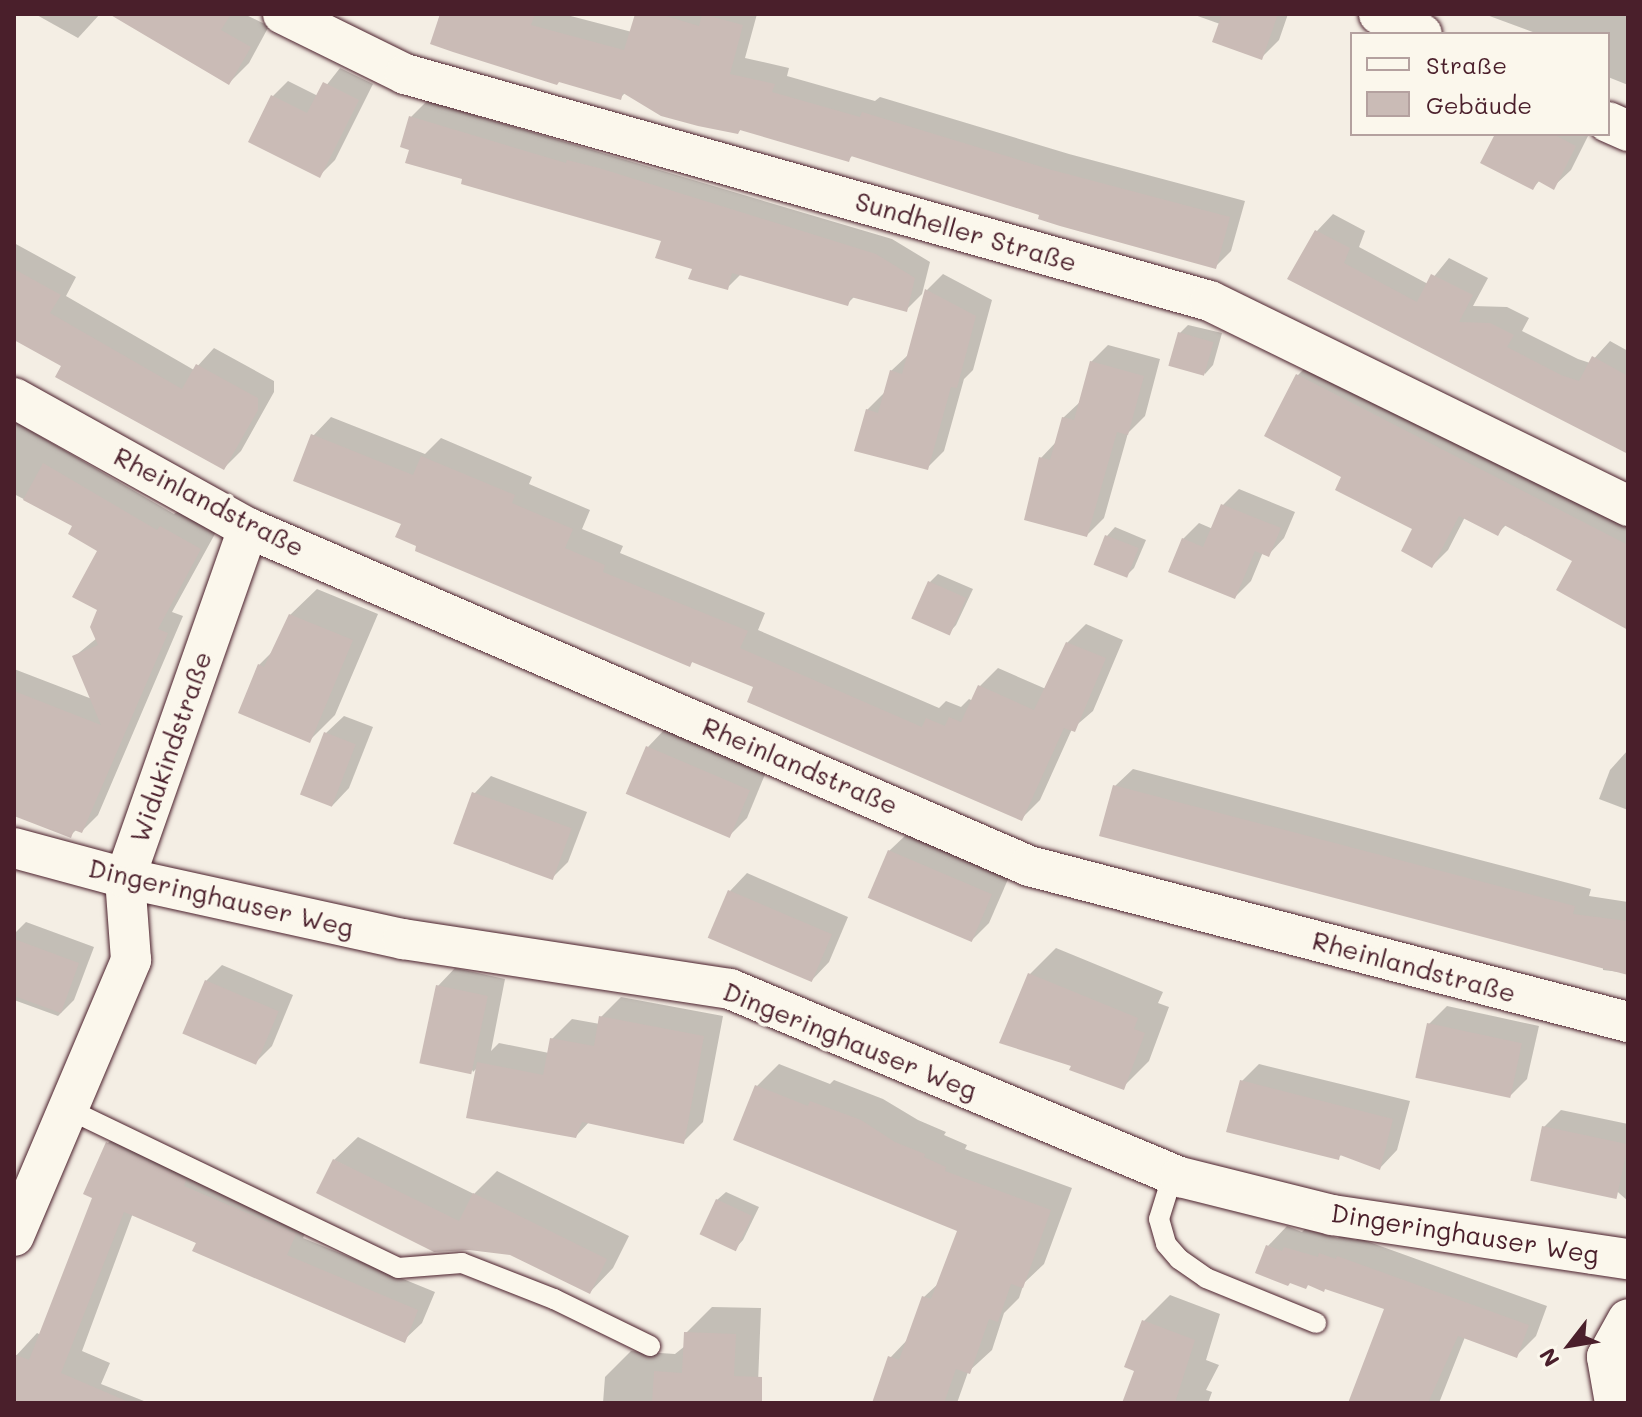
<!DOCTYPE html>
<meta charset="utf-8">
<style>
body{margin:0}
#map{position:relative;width:1642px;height:1417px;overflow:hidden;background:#f4eee4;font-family:Mali,sans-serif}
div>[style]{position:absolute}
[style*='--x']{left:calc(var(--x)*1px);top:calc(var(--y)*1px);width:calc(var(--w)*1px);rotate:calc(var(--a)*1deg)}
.shadow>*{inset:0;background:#0003}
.building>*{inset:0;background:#cabbb6;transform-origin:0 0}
.roads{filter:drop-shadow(0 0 2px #4a1f2b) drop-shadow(0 0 2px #4a1f2b)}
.service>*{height:20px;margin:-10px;padding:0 10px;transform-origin:10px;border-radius:10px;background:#fbf7ec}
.minor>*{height:40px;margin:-20px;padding:0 20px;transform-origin:20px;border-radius:20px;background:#fbf7ec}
span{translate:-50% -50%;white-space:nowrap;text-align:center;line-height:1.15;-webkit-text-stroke:8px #fbf7ec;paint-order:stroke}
.street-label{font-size:26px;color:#4a1f2b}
.frame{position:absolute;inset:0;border:16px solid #4a1f2b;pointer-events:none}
.legend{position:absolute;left:1350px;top:32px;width:260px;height:104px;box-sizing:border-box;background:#fbf7ec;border:2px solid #b4a19f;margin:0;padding:10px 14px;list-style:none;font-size:24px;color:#4a1f2b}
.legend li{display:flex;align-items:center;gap:16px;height:40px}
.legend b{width:40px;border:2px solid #b4a19f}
.north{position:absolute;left:1530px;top:1305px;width:80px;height:80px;-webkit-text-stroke:6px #fbf7ec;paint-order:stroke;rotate:239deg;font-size:22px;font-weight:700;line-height:32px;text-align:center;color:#4a1f2b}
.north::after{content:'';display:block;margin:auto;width:28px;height:36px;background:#4a1f2b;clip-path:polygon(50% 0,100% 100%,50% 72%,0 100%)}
</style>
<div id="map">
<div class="shadow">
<div style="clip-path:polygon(35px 14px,100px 14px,78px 38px)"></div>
<div style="clip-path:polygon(113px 14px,244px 14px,269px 26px,249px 63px,229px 83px)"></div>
<div style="clip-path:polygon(440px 14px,563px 14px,632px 32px,637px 14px,757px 14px,745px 58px,789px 68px,787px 76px,875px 101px,880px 97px,1069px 154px,1245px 201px,1231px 251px,1215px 267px,853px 155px,849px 159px,741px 129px,738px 132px,626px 92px,620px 98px,433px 42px)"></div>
<div style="clip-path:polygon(1192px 14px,1288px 14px,1279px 40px,1261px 58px,1220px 24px)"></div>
<div style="clip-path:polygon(1484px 14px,1628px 14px,1628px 85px,1608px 77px,1608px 34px,1538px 34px)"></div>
<div style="clip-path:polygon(340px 68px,373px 84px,335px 160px,320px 175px,272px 97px,288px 81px,318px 96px)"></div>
<div style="clip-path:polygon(427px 101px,892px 239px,930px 262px,922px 294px,906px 310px,855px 296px,847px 304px,741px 274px,727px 288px,694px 268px,663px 239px,464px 178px,412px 148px,411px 117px)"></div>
<div style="clip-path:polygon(1498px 134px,1589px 134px,1571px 170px,1553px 187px,1540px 180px,1533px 188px)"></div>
<div style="clip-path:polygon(1333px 214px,1365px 231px,1359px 247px,1428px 284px,1449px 258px,1488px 278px,1473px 306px,1507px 307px,1529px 318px,1522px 331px,1578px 359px,1590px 363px,1610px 341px,1628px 351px,1628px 452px,1290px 279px,1317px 231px)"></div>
<div style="clip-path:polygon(14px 243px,76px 277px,66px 296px,194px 370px,214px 348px,274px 381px,274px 392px,241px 451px,224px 468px,64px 365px,14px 337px)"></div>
<div style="clip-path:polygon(943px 274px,992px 300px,973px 370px,964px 379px,944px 451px,928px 467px,867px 410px,884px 393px,891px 371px,908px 355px,927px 290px)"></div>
<div style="clip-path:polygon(1188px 325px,1222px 333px,1213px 365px,1205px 374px,1180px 333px)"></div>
<div style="clip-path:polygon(1108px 345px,1160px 359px,1145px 416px,1128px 433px,1104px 518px,1087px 535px,1041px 458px,1057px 441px,1063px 418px,1081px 401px,1091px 362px)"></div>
<div style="clip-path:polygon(1314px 359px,1628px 524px,1628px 624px,1574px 560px,1507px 524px,1498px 533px,1465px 517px,1448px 550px,1432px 566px,1415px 528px,1344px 477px,1266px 435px,1298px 375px)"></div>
<div style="clip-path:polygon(331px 417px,425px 454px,441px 438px,532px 477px,529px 484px,590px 510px,582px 529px,623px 546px,620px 553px,765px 613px,758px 630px,939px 708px,946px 701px,961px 707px,969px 699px,973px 701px,980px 686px,998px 668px,1046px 689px,1067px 643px,1086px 624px,1123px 640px,1093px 711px,1072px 729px,1040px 800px,1022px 818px,756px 686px,694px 660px,690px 664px,419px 545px,404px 522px,313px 436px)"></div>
<div style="clip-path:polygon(14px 421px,174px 514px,178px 511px,216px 532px,172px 612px,183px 616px,98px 815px,82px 831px,77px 829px,70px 836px,14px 814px,14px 669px,92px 699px,75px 656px,97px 638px,100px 550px,75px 526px,14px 494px)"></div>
<div style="clip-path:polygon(1239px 489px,1295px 512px,1284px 538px,1268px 555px,1263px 552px,1251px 581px,1235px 597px,1183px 539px,1199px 523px,1213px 529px,1223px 505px)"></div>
<div style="clip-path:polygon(1115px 527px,1146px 540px,1134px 568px,1126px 576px,1107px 536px)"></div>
<div style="clip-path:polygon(938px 574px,973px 589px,956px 625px,948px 634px,930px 582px)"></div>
<div style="clip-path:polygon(317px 589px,378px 614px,335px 715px,309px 741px,259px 665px,273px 651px,290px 615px)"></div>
<div style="clip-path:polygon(344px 716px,373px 727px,349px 788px,332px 806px,326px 733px)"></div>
<div style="clip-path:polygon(665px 729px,766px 772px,747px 818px,729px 836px,648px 747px)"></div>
<div style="clip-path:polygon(1628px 750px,1628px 810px,1599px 799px,1610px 770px)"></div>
<div style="clip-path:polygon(1133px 769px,1591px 889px,1589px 896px,1628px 902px,1628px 973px,1603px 970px,1603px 966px,1115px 786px)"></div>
<div style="clip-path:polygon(491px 776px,587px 812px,568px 862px,551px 879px,474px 794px)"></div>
<div style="clip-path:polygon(907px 834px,1009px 877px,989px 923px,971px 941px,889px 851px)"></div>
<div style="clip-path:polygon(747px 873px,848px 917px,829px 962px,812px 980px,730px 891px)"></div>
<div style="clip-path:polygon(26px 922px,94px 947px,74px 1000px,58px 1016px,14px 1000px,14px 934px)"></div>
<div style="clip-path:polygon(1056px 948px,1163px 992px,1158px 1003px,1169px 1007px,1149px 1061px,1123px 1087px,1074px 1064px,1030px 974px)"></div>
<div style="clip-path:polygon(222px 965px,293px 995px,272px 1046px,256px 1062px,206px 981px)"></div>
<div style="clip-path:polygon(455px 968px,505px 979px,491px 1051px,499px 1043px,549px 1053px,552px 1039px,572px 1019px,600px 1024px,601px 1017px,621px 997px,723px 1016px,703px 1122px,683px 1142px,590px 1121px,576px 1136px,478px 1067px,473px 1072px,438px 986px)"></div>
<div style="clip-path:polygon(1447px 1006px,1539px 1026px,1527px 1079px,1510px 1096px,1429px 1024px)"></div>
<div style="clip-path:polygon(779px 1064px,830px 1084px,834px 1080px,883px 1099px,918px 1120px,946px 1132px,944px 1135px,967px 1145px,965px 1149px,1072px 1188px,1044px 1264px,1024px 1283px,1019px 1298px,1004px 1313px,992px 1350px,968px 1372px,957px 1403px,874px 1403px,890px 1358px,909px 1338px,924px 1297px,940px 1282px,960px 1230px,757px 1086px)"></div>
<div style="clip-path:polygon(1259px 1064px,1410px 1101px,1397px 1150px,1380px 1168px,1342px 1154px,1338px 1158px,1242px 1081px)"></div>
<div style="clip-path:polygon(1561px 1110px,1628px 1124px,1628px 1201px,1544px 1127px)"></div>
<div style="clip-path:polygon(125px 1126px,202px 1162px,200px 1168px,312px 1216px,303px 1238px,435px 1292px,422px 1323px,404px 1340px,133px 1213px,82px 1351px,110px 1363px,101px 1384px,149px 1403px,14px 1403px,14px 1358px,37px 1333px,41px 1335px,95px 1197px,107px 1144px)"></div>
<div style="clip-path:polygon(358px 1137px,474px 1194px,497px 1171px,629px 1236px,613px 1268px,590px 1292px,334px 1160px)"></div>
<div style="clip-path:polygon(726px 1192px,759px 1207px,743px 1240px,735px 1249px,717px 1200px)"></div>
<div style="clip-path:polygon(1287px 1226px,1302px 1232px,1305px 1229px,1338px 1238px,1340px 1235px,1356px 1240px,1358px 1238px,1547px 1306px,1536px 1336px,1516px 1356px,1465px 1337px,1439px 1403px,1352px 1403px,1386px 1308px,1268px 1246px)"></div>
<div style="clip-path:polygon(1170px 1295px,1220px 1314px,1206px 1360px,1219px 1365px,1206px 1390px,1212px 1392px,1208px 1403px,1124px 1403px,1137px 1370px,1144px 1321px)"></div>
<div style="clip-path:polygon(712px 1307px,761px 1308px,758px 1383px,738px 1403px,603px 1403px,605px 1377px,631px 1351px,675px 1354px,685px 1346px,686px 1333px)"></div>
</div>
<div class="building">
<div style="clip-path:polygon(109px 14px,231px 14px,221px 30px,251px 47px,229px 85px)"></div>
<div style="clip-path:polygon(440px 14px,535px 14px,531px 25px,624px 50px,635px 14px,659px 14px,699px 26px,702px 14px,743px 25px,730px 74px,775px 84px,772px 92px,860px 117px,862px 112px,1052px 170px,1230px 217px,1216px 269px,1060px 226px,1038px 219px,1039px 215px,851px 156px,849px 162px,740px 130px,738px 134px,698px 126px,661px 116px,623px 93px,621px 100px,559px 82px,557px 85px,453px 52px,430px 44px)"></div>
<div style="clip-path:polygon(1222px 14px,1278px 14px,1262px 60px,1212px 42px)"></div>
<div style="clip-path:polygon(323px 82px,359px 100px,320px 178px,248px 142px,271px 95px,307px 113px)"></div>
<div style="clip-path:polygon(409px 116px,566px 163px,567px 160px,599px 168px,876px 254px,915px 278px,907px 312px,851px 297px,848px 306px,732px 273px,728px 290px,688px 279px,692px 269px,655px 258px,661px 241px,461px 184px,462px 179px,405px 163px,409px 150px,400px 147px)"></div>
<div style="clip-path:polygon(1495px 134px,1553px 134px,1576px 146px,1554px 190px,1538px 181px,1533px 190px,1480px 163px)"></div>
<div style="clip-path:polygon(1315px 230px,1350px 248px,1344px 263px,1417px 302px,1431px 274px,1473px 295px,1459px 322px,1490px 323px,1514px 335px,1507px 347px,1561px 375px,1579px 381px,1592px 356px,1628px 376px,1628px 454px,1287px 279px)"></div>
<div style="clip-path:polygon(14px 269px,61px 295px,50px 313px,182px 389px,196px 364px,258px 398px,258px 410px,224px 470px,55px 377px,61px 366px,14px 340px)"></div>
<div style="clip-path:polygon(925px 289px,976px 316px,957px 388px,951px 387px,928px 470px,854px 451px,866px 409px,878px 413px,890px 370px,902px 374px)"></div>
<div style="left:1178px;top:332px;width:37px;height:35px;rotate:16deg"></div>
<div style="clip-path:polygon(1090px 361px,1144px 376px,1128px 435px,1117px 432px,1087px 537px,1024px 520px,1039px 457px,1050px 460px,1062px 417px,1074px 420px)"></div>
<div style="clip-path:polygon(1296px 374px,1628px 545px,1628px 630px,1556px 590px,1572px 561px,1504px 525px,1498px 536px,1459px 516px,1432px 568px,1401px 551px,1412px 529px,1335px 490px,1341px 477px,1264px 436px)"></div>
<div style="clip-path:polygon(311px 434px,413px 475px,421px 456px,515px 495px,512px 503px,573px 529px,565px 548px,605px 565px,603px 572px,748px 631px,740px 648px,922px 727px,926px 718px,945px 726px,949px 717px,961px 722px,978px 685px,1034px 710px,1066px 642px,1106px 658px,1075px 732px,1064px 728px,1022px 821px,747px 702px,753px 687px,692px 662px,690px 667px,415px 551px,416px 546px,395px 537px,401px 524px,293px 481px)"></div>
<div style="clip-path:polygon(43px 463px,157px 530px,160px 526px,201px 549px,158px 629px,168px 633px,82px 833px,74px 830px,71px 838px,14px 816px,14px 691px,101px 725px,72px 656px,98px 645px,90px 627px,97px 610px,72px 597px,97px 551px,68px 534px,72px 526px,23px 500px)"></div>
<div style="clip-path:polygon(1221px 504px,1281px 528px,1269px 557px,1255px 551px,1235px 599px,1168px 572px,1182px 538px,1203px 547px)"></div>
<div style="left:1105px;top:535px;width:36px;height:32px;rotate:21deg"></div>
<div style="left:928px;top:581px;width:42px;height:41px;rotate:24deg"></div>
<div style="clip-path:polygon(289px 614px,353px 640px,310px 743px,238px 713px,258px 664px,264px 667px)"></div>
<div style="left:324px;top:732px;width:34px;height:67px;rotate:21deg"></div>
<div style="left:646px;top:746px;width:113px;height:52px;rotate:23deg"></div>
<div style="clip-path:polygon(1113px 785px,1575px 906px,1573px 914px,1628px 921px,1628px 975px,1099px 836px)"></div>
<div style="left:472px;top:792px;width:106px;height:55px;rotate:20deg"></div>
<div style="left:888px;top:850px;width:113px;height:52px;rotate:23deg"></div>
<div style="left:728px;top:890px;width:113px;height:52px;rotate:23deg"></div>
<div style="clip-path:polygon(14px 939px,79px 963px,61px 1013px,14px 996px)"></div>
<div style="clip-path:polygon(1028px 973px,1138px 1018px,1134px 1029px,1145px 1033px,1124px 1090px,1069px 1070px,1071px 1066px,999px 1043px)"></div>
<div style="left:205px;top:980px;width:80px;height:58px;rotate:23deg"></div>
<div style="left:436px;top:985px;width:53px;height:80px;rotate:12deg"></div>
<div style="clip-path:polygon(599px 1016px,704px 1036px,684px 1144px,582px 1122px,576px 1138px,466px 1118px,477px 1062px,543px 1075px,550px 1038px,594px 1046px)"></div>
<div style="left:1427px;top:1023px;width:97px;height:56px;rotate:12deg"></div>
<div style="clip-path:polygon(1240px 1080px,1393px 1119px,1380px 1170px,1340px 1155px,1339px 1160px,1226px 1132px)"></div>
<div style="clip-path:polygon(755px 1085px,808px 1106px,810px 1101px,861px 1120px,895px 1142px,925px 1154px,924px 1157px,946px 1167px,945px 1171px,1051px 1210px,1023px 1288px,1011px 1284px,998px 1322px,989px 1319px,970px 1374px,956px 1369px,944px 1403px,872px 1403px,888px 1356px,899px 1360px,922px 1296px,931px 1299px,957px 1231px,733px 1140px)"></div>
<div style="left:1542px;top:1126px;width:88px;height:56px;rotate:12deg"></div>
<div style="clip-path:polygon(106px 1142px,186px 1180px,184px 1186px,296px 1234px,287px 1255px,418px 1310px,405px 1343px,192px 1251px,196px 1243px,124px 1212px,61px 1373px,131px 1403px,14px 1403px,14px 1354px,29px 1360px,92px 1198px,83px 1194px)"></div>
<div style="clip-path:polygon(333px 1159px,459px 1221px,473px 1193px,607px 1259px,590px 1294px,510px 1255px,469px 1250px,434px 1252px,316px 1193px)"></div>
<div style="left:716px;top:1199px;width:40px;height:39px;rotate:25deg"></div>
<div style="clip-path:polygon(1266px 1245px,1282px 1251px,1284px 1247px,1318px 1257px,1319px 1253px,1336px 1259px,1337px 1256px,1529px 1325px,1517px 1358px,1458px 1336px,1428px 1403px,1348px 1403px,1384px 1309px,1325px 1289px,1324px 1292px,1308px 1285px,1306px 1289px,1290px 1283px,1288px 1286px,1255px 1273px)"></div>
<div style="clip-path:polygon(1142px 1320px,1195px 1340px,1175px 1403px,1122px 1403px,1134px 1371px,1124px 1367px)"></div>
<div style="clip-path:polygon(684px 1332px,736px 1334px,734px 1376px,762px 1377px,762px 1403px,652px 1403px,654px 1371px,682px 1373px)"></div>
</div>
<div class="roads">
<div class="service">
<div style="--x:68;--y:1109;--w:366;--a:25.7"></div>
<div style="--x:398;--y:1268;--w:64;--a:-4.5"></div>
<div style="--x:462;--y:1263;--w:99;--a:21.4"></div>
<div style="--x:554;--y:1299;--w:107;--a:26.1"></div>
<div style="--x:1173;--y:1174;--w:47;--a:107.3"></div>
<div style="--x:1159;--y:1219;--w:26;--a:74"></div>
<div style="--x:1166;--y:1244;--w:20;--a:49"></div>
<div style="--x:1179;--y:1259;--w:33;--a:35"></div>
<div style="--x:1206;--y:1278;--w:119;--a:22.2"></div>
</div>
<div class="minor">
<div style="--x:283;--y:14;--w:136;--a:26.2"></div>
<div style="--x:405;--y:74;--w:836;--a:15.75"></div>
<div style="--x:1210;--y:301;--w:466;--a:26.1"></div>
<div style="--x:1379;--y:14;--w:47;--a:24.9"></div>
<div style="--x:1608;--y:122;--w:22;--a:24"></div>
<div style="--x:14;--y:398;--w:268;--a:29.1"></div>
<div style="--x:248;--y:528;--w:851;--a:23.4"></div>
<div style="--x:1029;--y:866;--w:619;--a:14.6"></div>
<div style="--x:14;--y:848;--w:115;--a:15.1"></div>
<div style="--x:125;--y:878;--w:285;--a:12.4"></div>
<div style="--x:403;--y:939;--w:331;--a:8.7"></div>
<div style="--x:730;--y:989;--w:488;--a:22.7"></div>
<div style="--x:1180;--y:1177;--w:157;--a:14"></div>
<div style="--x:1332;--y:1215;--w:299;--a:8.5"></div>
<div style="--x:14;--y:1236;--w:300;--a:-67"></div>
<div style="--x:131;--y:960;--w:82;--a:-94.2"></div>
<div style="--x:125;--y:878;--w:371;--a:-70.6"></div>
<div style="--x:1615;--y:1403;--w:47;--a:-99.9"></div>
<div style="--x:1607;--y:1357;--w:43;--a:-61.1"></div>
</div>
</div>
<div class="street-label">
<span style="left:966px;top:232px;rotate:16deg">Sundheller Straße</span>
<span style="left:209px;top:502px;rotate:27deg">Rheinlandstraße</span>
<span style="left:171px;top:747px;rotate:-71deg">Widukindstraße</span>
<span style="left:800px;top:766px;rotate:23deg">Rheinlandstraße</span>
<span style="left:221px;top:898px;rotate:13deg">Dingeringhauser Weg</span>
<span style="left:1414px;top:967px;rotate:15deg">Rheinlandstraße</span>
<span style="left:850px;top:1041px;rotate:22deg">Dingeringhauser Weg</span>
<span style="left:1465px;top:1234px;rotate:9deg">Dingeringhauser Weg</span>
</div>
<div class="frame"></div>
<ul class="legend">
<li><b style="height:10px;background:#fbf7ec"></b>Straße</li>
<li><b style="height:22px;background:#cabbb6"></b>Gebäude</li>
</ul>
<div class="north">N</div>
</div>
